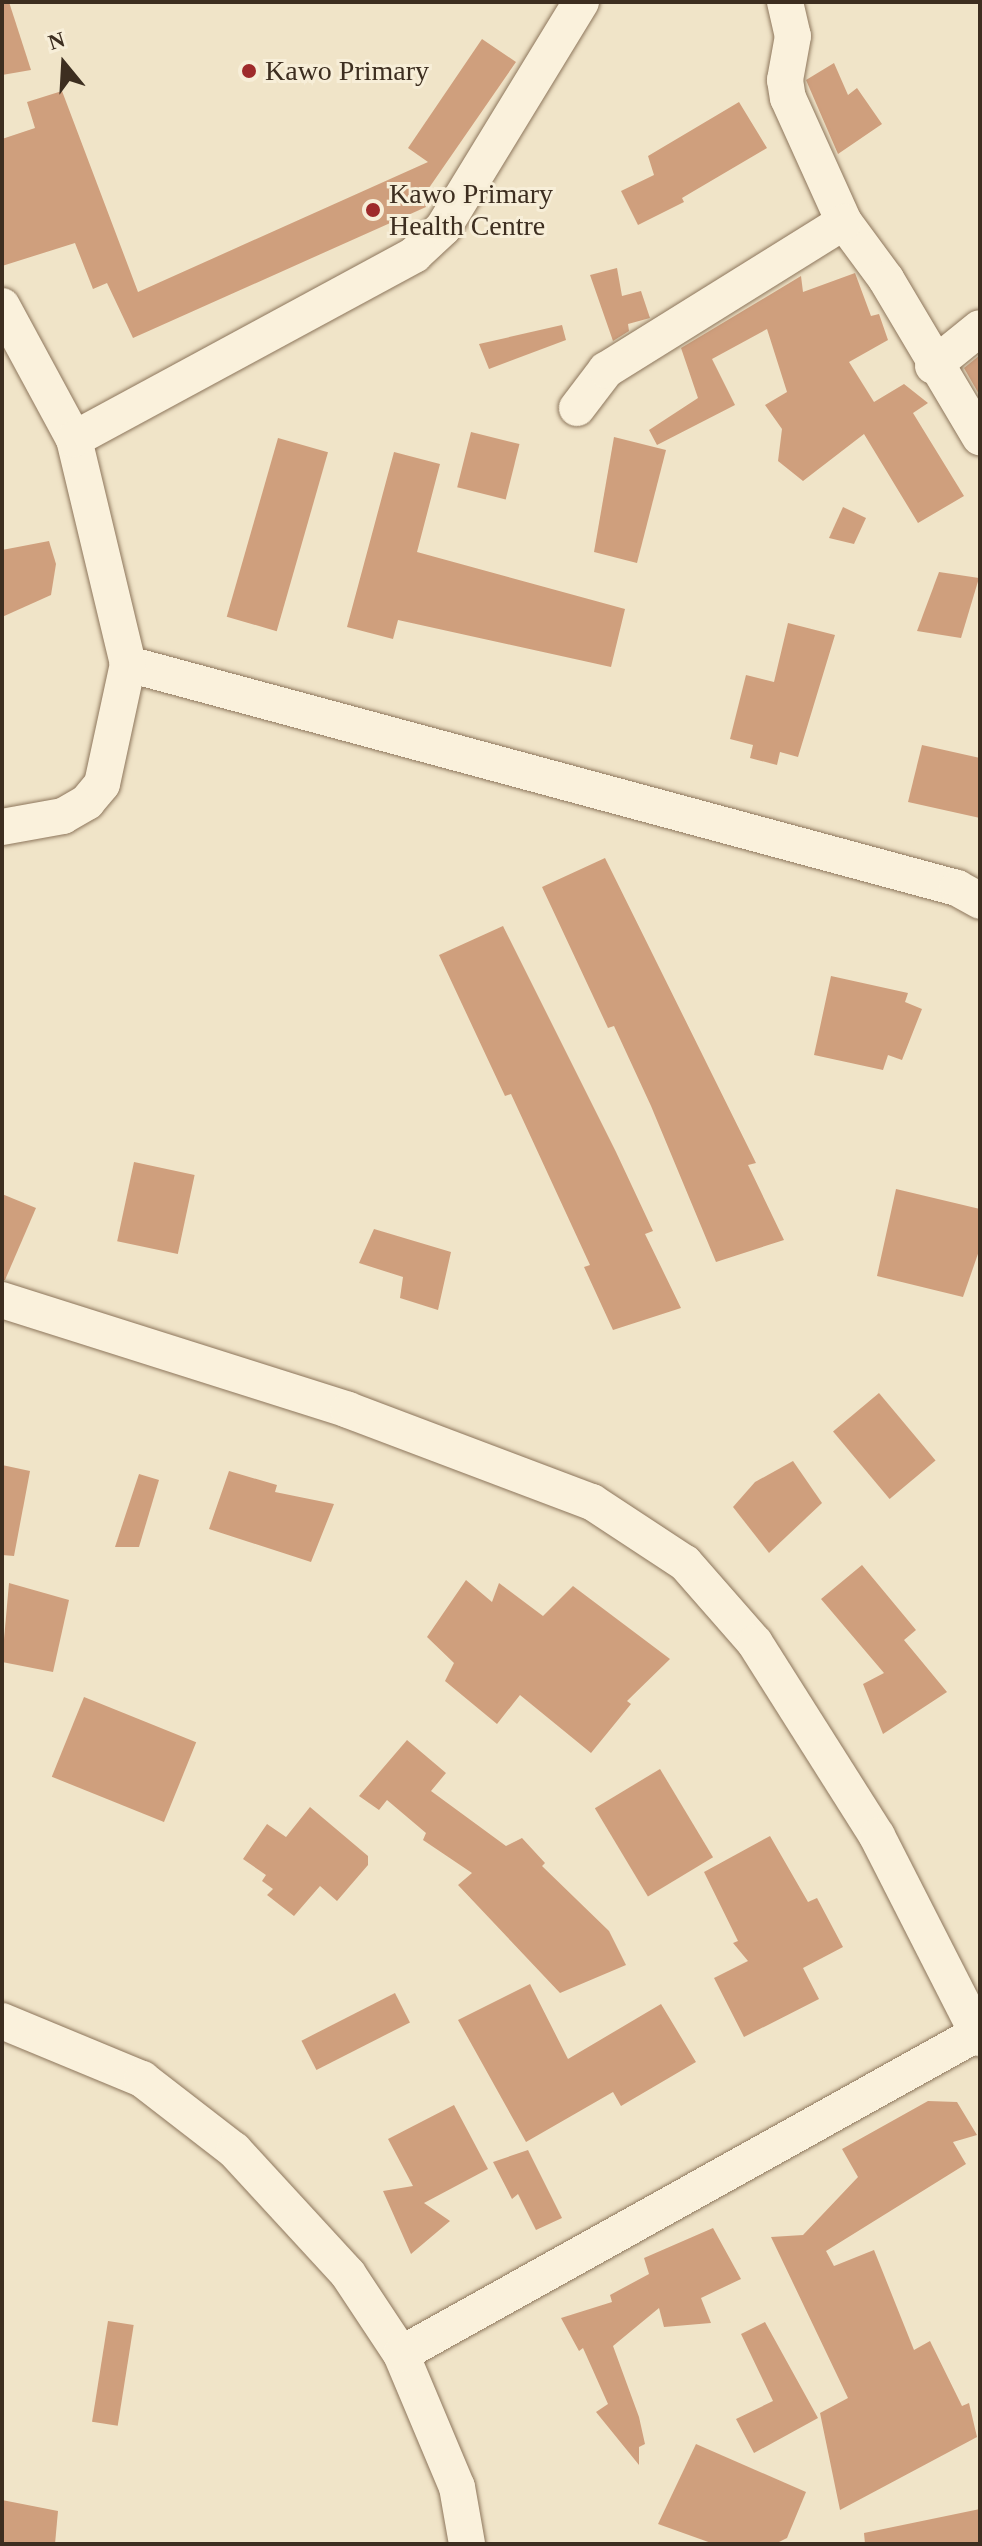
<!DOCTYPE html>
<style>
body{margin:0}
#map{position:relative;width:982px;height:2546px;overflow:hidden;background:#f0e4c8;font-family:"Times New Roman",serif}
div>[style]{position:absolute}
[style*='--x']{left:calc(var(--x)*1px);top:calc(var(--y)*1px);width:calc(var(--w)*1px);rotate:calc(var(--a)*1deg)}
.building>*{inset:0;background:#cf9f7d;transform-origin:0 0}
.roads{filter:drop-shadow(0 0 2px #8d765c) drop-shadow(0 0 2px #8d765c)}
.minor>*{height:36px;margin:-18px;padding:0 18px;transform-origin:18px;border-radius:18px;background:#faf1dc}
.dots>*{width:22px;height:22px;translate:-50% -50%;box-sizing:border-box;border:4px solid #f7eed8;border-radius:50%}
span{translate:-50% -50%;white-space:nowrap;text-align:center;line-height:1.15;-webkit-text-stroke:6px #f7eed8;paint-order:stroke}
.poi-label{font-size:28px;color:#3d2e20}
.left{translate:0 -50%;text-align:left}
.frame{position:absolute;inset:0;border:4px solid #3d2e20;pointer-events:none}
.north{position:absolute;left:24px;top:24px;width:80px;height:80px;-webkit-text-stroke:6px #f7eed8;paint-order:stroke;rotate:342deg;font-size:22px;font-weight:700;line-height:32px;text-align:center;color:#3d2e20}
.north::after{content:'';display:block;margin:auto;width:28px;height:36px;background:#3d2e20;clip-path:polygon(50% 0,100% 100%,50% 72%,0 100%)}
</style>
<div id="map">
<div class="building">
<div style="clip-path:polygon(2px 2px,9px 2px,31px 70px,2px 75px)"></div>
<div style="clip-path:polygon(482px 39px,516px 62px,422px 198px,426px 207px,133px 338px,107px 283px,93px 289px,75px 243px,2px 266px,2px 139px,35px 128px,27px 102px,62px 91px,138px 292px,428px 162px,408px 148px)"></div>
<div style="clip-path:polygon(834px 63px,848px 95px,857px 88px,882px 124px,838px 154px,806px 80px)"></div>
<div style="clip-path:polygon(739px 102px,767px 148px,682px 198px,684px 202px,638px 225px,621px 191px,654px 175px,648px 156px)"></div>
<div style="clip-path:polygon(617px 268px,622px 296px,641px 291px,650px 318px,628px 324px,629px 331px,613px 341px,590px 275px)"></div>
<div style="clip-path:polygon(855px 273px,871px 316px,879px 314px,888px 340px,849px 362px,874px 402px,904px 384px,928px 403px,913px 413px,964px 496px,918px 523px,864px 434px,803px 481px,778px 461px,782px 429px,765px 405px,787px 392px,767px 329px,712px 359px,735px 405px,657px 445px,649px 430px,698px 398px,681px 348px,801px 276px,803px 292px)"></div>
<div style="clip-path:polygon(562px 325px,566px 340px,489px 369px,479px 344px)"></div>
<div style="clip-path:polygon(980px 355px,980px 396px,964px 368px)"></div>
<div style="left:471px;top:432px;width:50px;height:57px;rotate:14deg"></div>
<div style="clip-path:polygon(614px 437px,666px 450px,637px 563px,594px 552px)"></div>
<div style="left:278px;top:438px;width:52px;height:186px;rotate:16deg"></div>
<div style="clip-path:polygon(394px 452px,440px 464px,417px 552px,625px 609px,611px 667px,398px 620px,393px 639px,347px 627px)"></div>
<div style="clip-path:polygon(843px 507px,866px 518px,854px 544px,829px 538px)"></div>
<div style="clip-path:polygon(49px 541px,56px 564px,51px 595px,2px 617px,2px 550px)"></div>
<div style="clip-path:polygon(939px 572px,979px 578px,961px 638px,917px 631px)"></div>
<div style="clip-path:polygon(788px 623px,835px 635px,798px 757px,780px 752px,777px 765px,750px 758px,753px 745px,730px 739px,746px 675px,774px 682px)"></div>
<div style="clip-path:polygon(922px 745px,980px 758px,980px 818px,908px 802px)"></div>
<div style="clip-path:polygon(605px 858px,756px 1163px,748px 1165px,784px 1240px,716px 1262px,651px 1106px,614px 1026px,608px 1028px,542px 887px)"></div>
<div style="clip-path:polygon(503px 926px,616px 1152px,653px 1231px,645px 1234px,681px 1308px,613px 1330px,584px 1267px,590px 1265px,511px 1094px,505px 1096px,439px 955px)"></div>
<div style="clip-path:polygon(831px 976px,908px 993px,905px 1002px,922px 1009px,902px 1060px,888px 1055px,883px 1070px,814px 1055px)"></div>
<div style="left:134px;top:1162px;width:62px;height:81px;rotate:12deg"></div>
<div style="clip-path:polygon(896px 1189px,980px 1209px,980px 1248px,963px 1297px,877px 1276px)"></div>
<div style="clip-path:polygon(2px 1194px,36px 1208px,5px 1280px,2px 1280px)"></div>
<div style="clip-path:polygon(374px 1229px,451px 1252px,438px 1310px,400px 1298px,403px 1277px,359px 1263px)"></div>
<div style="left:879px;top:1393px;width:88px;height:60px;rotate:50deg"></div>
<div style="clip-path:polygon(793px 1461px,822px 1503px,769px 1553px,733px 1507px,755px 1482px)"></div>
<div style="clip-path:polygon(2px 1465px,30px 1471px,14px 1556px,2px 1555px)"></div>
<div style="clip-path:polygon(229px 1471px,277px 1485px,275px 1492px,334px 1504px,311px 1562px,209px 1529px)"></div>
<div style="clip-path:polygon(139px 1474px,159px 1480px,139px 1547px,115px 1547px)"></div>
<div style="clip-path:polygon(862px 1565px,916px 1630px,904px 1640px,947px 1692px,883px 1734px,863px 1684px,884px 1673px,821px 1599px)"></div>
<div style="clip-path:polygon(466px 1580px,492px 1602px,499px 1583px,543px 1616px,573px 1586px,670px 1659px,627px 1701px,631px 1704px,591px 1753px,520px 1695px,497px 1724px,445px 1681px,454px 1663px,427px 1637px)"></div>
<div style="clip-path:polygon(9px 1583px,69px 1600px,53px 1672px,2px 1662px)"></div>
<div style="left:84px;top:1697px;width:121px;height:86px;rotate:22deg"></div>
<div style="clip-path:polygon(407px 1740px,446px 1773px,431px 1791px,506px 1846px,522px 1838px,545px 1863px,542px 1866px,609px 1931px,626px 1965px,560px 1993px,458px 1885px,472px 1873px,423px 1840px,426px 1833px,387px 1800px,379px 1810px,359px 1796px)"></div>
<div style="left:660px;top:1769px;width:103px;height:76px;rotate:59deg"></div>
<div style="clip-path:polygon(310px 1807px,368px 1856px,368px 1865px,337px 1901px,320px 1886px,294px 1916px,267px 1895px,273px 1889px,262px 1881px,266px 1875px,243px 1859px,267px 1824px,286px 1837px)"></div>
<div style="clip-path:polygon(770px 1836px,808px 1902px,817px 1898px,843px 1947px,803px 1968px,819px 1999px,744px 2037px,714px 1978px,748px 1961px,733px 1943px,738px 1941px,704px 1872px)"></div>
<div style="clip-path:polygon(530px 1984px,568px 2059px,661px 2004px,696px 2062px,621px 2106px,613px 2092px,526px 2142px,458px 2020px)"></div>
<div style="left:395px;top:1993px;width:33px;height:105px;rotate:63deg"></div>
<div style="clip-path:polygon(928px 2101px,957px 2102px,977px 2135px,953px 2142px,966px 2164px,826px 2251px,834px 2266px,874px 2250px,914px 2350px,930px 2341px,962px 2406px,969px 2403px,977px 2437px,840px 2510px,820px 2413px,848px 2398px,771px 2237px,803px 2235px,858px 2177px,842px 2149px)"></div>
<div style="clip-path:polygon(454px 2105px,488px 2169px,424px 2203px,450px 2221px,411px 2254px,383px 2191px,413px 2186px,388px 2139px)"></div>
<div style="clip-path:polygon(528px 2150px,562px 2218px,536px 2230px,518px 2194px,512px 2199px,493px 2162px)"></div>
<div style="clip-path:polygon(713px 2228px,741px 2279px,701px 2298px,711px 2323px,664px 2327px,659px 2308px,613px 2346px,639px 2417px,645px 2444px,639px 2447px,639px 2465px,596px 2412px,608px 2404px,583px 2348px,579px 2351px,561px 2318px,612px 2302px,610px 2295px,649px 2274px,644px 2258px)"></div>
<div style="left:108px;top:2321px;width:26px;height:102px;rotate:9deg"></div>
<div style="clip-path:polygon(765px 2322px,818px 2418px,754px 2453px,736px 2419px,773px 2401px,741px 2334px)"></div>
<div style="clip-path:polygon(696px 2444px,806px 2492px,787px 2538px,775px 2544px,714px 2544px,658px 2524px)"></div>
<div style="clip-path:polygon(2px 2500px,58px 2511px,55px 2544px,2px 2542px)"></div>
<div style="clip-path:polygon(980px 2509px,980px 2544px,865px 2544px,864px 2533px)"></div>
</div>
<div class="roads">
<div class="minor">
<div style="--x:785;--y:2;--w:35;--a:77"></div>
<div style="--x:793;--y:36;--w:45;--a:100.3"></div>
<div style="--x:785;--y:80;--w:18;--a:81"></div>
<div style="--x:788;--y:98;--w:136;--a:65.7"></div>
<div style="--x:844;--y:222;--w:71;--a:53.6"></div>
<div style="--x:886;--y:279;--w:184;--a:59.3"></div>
<div style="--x:2;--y:306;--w:151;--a:61.6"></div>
<div style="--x:933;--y:366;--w:60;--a:-39"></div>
<div style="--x:577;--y:408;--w:48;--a:-52.7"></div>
<div style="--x:606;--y:370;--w:280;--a:-31.9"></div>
<div style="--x:128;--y:664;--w:859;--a:15.12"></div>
<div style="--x:957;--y:888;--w:26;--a:29"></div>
<div style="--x:2;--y:827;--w:62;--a:-10.2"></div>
<div style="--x:63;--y:816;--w:28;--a:-30"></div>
<div style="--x:87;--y:802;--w:23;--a:-50"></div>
<div style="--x:102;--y:784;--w:123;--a:-77.8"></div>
<div style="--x:128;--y:664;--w:231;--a:-103.5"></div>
<div style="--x:74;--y:439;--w:387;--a:-28.4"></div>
<div style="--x:414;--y:255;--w:40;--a:-43"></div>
<div style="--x:443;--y:228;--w:265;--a:-58.6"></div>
<div style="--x:2;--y:1300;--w:363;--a:17.6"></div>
<div style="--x:348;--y:1410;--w:261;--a:20.7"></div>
<div style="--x:592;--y:1502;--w:111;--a:33.3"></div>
<div style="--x:685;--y:1563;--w:106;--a:48.8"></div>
<div style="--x:755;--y:1643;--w:228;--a:57.7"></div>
<div style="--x:877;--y:1836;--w:227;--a:63"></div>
<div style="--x:2;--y:2021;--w:152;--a:22.5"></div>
<div style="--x:142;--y:2079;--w:116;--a:37.7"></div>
<div style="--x:234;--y:2150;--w:168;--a:47.4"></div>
<div style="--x:348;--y:2274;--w:96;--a:56.5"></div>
<div style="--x:401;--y:2354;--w:144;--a:67.2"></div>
<div style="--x:457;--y:2487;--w:58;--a:80"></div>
<div style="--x:401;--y:2354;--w:663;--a:-29.08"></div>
</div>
</div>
<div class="dots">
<div style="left:249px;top:71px;background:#9e2a2b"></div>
<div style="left:373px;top:210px;background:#9e2a2b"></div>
</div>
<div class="poi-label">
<span class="left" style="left:265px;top:71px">Kawo Primary</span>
<span class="left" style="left:389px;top:210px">Kawo Primary<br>Health Centre</span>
</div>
<div class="frame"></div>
<div class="north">N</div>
</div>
